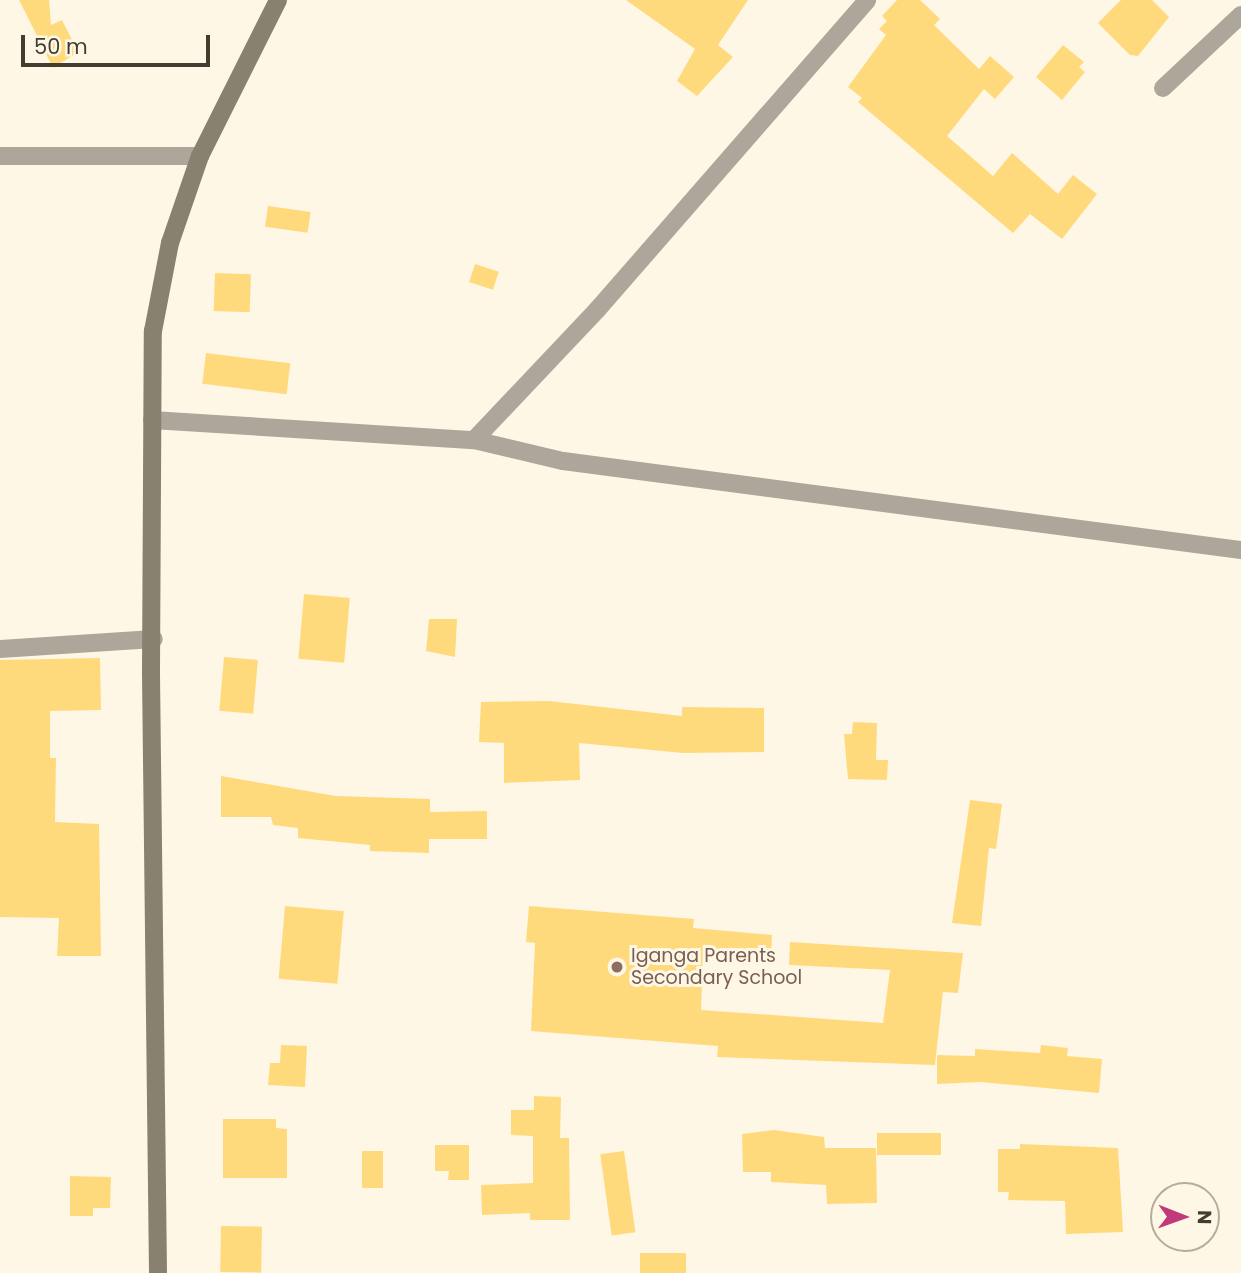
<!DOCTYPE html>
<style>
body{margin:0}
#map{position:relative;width:1241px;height:1273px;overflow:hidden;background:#fff7e5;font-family:Poppins,sans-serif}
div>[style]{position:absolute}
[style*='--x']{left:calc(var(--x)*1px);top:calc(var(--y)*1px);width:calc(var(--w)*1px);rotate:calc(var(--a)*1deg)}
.building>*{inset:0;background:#ffda7d;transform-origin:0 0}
.minor>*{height:18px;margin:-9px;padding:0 9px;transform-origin:9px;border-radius:9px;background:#ada79b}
.secondary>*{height:18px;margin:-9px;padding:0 9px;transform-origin:9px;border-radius:9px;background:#89816f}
.dots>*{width:19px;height:19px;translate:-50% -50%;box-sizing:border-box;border:4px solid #fff7e5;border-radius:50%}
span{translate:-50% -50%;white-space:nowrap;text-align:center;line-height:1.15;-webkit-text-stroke:6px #fff7e5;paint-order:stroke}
.education-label{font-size:19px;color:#785e54}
.left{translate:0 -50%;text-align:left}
.north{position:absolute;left:1150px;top:1182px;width:70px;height:70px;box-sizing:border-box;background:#fff7e5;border:2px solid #b3ad9d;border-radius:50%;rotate:91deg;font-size:19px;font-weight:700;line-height:28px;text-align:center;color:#413d31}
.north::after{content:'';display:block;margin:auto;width:24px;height:32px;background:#c03a7b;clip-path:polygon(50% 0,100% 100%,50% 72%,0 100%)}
.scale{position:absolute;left:21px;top:35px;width:189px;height:32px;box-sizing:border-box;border:4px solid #413d31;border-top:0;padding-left:9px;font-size:21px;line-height:24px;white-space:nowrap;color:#413d31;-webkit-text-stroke:5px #fff7e5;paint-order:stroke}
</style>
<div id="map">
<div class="building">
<div style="clip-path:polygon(19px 0,49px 0,51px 25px,62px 20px,78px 52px,53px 68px)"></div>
<div style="clip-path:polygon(626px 0,748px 0,718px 45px,733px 57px,697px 96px,677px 81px,695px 49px)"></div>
<div style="clip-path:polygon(897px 0,920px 0,940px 19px,934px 25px,979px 69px,990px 56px,1014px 77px,995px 99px,984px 89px,947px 136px,993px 176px,1012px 153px,1058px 194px,1073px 175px,1097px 194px,1062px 239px,1030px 214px,1013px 233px,858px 102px,862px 98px,848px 87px,886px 35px,879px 29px,887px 21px,882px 16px)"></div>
<div style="clip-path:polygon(1121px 0,1152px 0,1169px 17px,1138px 56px,1130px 55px,1098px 23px)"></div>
<div style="clip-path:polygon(1063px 45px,1084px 62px,1079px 67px,1085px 72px,1062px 100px,1036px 77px)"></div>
<div style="left:268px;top:206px;width:43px;height:21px;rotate:8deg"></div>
<div style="left:475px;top:264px;width:25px;height:19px;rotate:18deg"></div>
<div style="left:215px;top:273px;width:36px;height:38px;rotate:2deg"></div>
<div style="left:206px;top:353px;width:85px;height:31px;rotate:7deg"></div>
<div style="left:304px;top:594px;width:46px;height:65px;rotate:5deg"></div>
<div style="clip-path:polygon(429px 619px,457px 619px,455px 657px,426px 651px)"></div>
<div style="left:224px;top:657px;width:34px;height:54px;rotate:5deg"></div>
<div style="clip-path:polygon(100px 658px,101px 710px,50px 711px,50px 758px,56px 758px,55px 822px,99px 824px,101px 956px,57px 956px,59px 918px,0 917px,0 660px)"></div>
<div style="clip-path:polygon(549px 701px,682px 716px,682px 707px,764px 708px,764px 752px,683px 753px,579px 743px,580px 780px,504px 783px,504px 743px,479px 742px,481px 702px)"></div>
<div style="clip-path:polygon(853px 722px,877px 723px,876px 760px,888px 760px,887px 780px,848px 779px,844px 734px,852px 734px)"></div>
<div style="clip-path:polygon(221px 776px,336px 796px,430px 799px,430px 812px,487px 811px,487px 839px,429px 839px,429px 853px,370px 851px,370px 845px,298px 838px,298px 828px,273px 825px,271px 817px,221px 817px)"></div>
<div style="clip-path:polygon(970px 800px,1002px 804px,996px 849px,989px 848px,981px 926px,952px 923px)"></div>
<div style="left:285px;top:906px;width:59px;height:73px;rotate:5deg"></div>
<div style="clip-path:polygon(529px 906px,694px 919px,693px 928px,772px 935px,771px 958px,703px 955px,701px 1010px,883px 1023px,890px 970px,789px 965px,790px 942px,963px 953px,958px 993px,943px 992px,935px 1065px,717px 1057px,718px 1046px,531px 1031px,535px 943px,526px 942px)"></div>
<div style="clip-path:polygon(281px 1045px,307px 1046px,305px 1087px,268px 1085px,270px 1063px,280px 1063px)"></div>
<div style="clip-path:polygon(1041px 1045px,1068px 1048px,1067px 1056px,1102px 1059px,1099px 1093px,980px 1082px,937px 1084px,937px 1055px,975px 1056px,975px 1049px,1040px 1053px)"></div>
<div style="clip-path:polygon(534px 1096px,561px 1097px,560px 1138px,569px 1138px,570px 1220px,530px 1220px,530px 1213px,482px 1215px,481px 1185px,533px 1183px,533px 1136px,511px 1135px,511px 1110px,534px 1110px)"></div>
<div style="clip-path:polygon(223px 1119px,276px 1119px,276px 1128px,287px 1129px,287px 1178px,223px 1178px)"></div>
<div style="clip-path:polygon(774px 1130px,824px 1137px,825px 1148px,876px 1148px,877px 1203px,827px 1204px,826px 1185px,771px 1182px,771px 1172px,743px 1172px,742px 1134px)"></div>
<div style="left:877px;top:1133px;width:64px;height:22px"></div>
<div style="clip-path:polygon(1020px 1144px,1118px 1148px,1123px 1232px,1066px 1234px,1065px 1201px,1008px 1200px,1009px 1192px,998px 1192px,998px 1149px,1020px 1149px)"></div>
<div style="clip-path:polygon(435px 1145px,469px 1145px,469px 1180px,448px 1180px,449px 1171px,435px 1171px)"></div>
<div style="left:362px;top:1151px;width:21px;height:37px"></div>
<div style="left:624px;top:1151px;width:82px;height:24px;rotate:82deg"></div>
<div style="clip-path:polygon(70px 1176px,111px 1177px,110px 1208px,93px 1208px,93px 1216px,70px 1216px)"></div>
<div style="left:221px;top:1226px;width:41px;height:46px;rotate:1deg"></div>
<div style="left:686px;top:1253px;width:20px;height:46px;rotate:90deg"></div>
</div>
<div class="minor">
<div style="--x:1163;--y:88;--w:107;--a:-43.1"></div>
<div style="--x:0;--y:156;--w:200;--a:0"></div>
<div style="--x:152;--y:420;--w:323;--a:3.6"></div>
<div style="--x:474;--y:440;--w:91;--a:13.3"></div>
<div style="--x:563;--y:461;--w:684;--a:7.48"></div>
<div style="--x:474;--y:440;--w:179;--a:-46.6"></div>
<div style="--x:597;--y:310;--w:411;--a:-48.9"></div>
<div style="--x:0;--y:649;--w:154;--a:-3.7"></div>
</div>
<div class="secondary">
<div style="--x:158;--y:1273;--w:602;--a:-90.67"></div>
<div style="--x:151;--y:671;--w:340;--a:-89.7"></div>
<div style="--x:153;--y:331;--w:90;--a:-79.1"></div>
<div style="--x:170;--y:243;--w:92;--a:-71"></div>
<div style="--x:200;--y:156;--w:174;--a:-63.4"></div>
</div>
<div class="dots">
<div style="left:617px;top:967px;background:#8d6e63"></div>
</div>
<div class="education-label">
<span class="left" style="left:631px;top:967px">Iganga Parents<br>Secondary School</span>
</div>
<div class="north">N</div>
<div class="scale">50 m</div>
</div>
